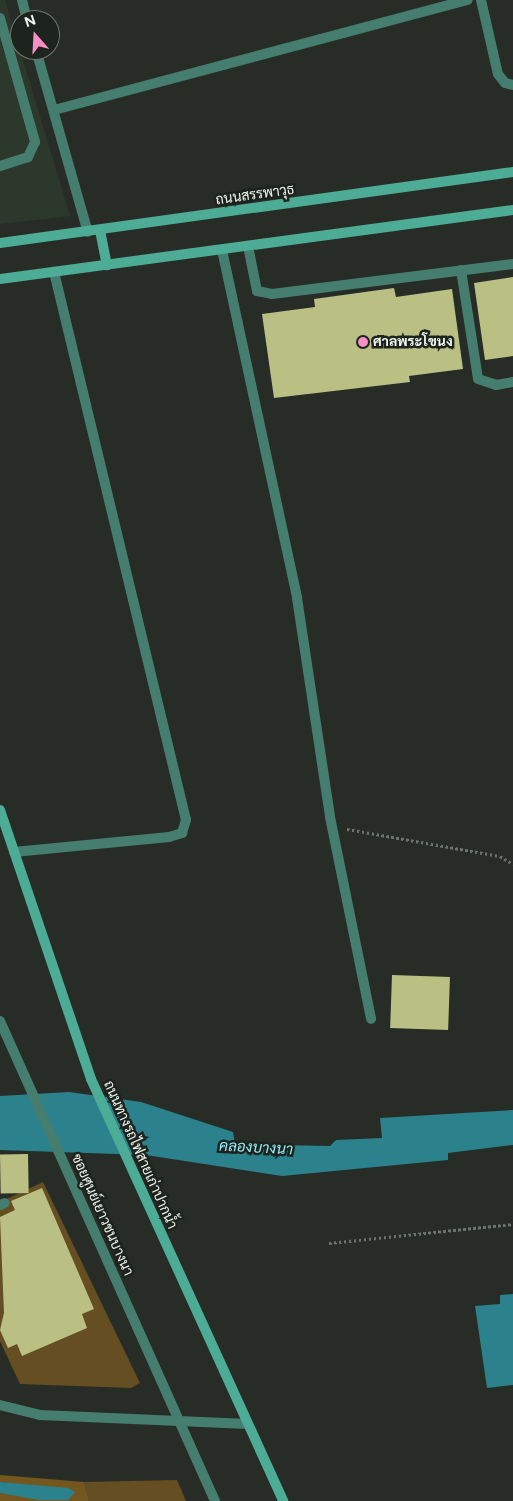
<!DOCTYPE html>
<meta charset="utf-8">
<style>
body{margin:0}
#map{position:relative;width:513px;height:1501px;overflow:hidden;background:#272d26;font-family:Figtree,Sarabun,sans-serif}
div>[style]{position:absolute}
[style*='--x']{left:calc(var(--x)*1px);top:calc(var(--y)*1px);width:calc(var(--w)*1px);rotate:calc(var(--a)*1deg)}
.built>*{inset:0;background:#2d382c}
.green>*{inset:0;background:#654e21}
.forest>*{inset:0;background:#73571f}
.water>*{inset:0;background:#2b828c}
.building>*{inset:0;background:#bac083;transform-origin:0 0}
.path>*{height:3px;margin-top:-1.5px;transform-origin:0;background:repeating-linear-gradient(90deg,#6d736d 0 2.5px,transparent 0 5px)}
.service>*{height:10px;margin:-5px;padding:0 5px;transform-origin:5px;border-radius:5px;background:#457d6f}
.minor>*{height:10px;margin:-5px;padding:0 5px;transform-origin:5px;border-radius:5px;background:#457d6f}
.secondary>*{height:10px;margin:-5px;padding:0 5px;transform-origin:5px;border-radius:5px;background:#4dac95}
.dots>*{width:14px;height:14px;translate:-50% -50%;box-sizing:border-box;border:2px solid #1d231d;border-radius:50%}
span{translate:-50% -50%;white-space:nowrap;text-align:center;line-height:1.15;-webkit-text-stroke:5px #1d231d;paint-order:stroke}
.street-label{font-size:14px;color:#f0f5f0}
.poi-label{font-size:14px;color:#f0f5f0;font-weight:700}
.left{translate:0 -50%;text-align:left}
.water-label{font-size:15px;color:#94f0fc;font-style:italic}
.north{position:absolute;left:10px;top:10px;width:50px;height:50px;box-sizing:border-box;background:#1d231d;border:1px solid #717771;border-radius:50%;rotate:341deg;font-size:14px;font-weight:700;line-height:20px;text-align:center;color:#f0f5f0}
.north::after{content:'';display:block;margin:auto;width:18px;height:22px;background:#fa8fc7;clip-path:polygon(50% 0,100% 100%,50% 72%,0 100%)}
</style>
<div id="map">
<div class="built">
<div style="clip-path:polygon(0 0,5px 0,70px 216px,0 224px)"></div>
</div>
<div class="green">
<div style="clip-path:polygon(43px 1182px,140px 1383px,131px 1388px,20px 1384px,0 1341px,0 1202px)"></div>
<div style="clip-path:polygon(177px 1480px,186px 1501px,89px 1501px,84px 1482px)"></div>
</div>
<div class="forest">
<div style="clip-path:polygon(0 1475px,84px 1482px,89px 1501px,0 1501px,0 1493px,67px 1500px,74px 1492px,0 1482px)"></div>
</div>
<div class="water">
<div style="clip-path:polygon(69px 1092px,141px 1102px,233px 1132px,235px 1144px,330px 1146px,336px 1140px,382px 1138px,380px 1118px,513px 1110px,513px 1145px,448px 1153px,448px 1160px,282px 1176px,146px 1155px,0 1150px,0 1096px)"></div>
<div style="clip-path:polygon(513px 1294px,513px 1385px,487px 1388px,475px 1306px,500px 1304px,500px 1295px)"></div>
<div style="clip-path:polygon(0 1482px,68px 1488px,75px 1492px,68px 1500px,39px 1500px,0 1493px)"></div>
</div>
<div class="building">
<div style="clip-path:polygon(513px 277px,513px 356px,485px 360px,474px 283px)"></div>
<div style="clip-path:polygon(394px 288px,396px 297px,452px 289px,463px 369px,409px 376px,410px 382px,274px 398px,262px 314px,315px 307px,314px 299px)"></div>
<div style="left:392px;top:975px;width:58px;height:53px;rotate:2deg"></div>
<div style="left:28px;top:1154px;width:39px;height:28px;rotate:89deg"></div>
<div style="clip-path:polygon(42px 1188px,94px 1309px,82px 1314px,87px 1328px,22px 1356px,17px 1344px,8px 1348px,0 1330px,4px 1313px,0 1217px,15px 1210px,11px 1201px)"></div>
</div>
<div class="path">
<div style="--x:347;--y:829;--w:155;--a:10"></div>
<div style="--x:500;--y:856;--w:15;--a:32"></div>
<div style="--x:329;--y:1243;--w:185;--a:-5.9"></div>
</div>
<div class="service">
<div style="--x:0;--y:18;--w:129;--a:74.2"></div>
<div style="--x:35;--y:142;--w:17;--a:115"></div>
<div style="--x:28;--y:157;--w:29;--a:162"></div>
<div style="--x:248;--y:246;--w:46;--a:78.7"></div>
<div style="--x:257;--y:291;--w:15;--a:11"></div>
<div style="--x:272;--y:294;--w:243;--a:-7.1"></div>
<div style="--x:461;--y:270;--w:110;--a:81.1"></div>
<div style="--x:478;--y:379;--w:19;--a:18"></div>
<div style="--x:496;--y:385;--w:17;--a:-10"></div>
<div style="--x:0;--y:1205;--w:5;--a:-22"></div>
</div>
<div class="minor">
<div style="--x:22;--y:0;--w:21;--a:76"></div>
<div style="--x:481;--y:0;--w:76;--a:77.1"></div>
<div style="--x:498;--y:74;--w:11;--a:52"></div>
<div style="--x:505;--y:83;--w:8;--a:14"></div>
<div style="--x:36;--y:50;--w:189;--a:74.1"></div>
<div style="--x:54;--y:110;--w:428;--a:-14.9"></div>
<div style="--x:222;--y:250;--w:356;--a:77.8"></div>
<div style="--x:297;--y:598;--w:221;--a:81.4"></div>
<div style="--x:330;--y:817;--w:206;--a:78.5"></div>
<div style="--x:14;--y:852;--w:156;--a:-5.5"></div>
<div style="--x:169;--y:837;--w:14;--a:-17"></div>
<div style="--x:182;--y:833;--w:14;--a:-73"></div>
<div style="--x:186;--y:820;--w:564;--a:-103.54"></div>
<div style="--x:0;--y:1021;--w:526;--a:65.87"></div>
<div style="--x:0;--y:1405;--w:41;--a:14"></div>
<div style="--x:40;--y:1415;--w:208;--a:2.5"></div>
</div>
<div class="secondary">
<div style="--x:100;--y:230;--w:36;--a:79"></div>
<div style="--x:0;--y:243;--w:518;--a:-7.88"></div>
<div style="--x:0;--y:279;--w:518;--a:-7.66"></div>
<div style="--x:0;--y:810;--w:284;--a:71.3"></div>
<div style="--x:91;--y:1079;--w:464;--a:65.5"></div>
</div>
<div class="dots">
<div style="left:363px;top:342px;background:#fa8fc7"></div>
</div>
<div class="street-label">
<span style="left:255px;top:195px;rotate:-8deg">ถนนสรรพาวุธ</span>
<span style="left:140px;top:1155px;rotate:66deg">ถนนทางรถไฟสายเก่าปากน้ำ</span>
<span style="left:102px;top:1215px;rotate:66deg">ซอยศูนย์เยาวชนบางนา</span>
</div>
<div class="poi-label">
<span class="left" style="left:373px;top:342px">ศาลพระโขนง</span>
</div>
<div class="water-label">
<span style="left:256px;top:1148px;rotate:3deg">คลองบางนา</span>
</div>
<div class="north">N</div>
</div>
